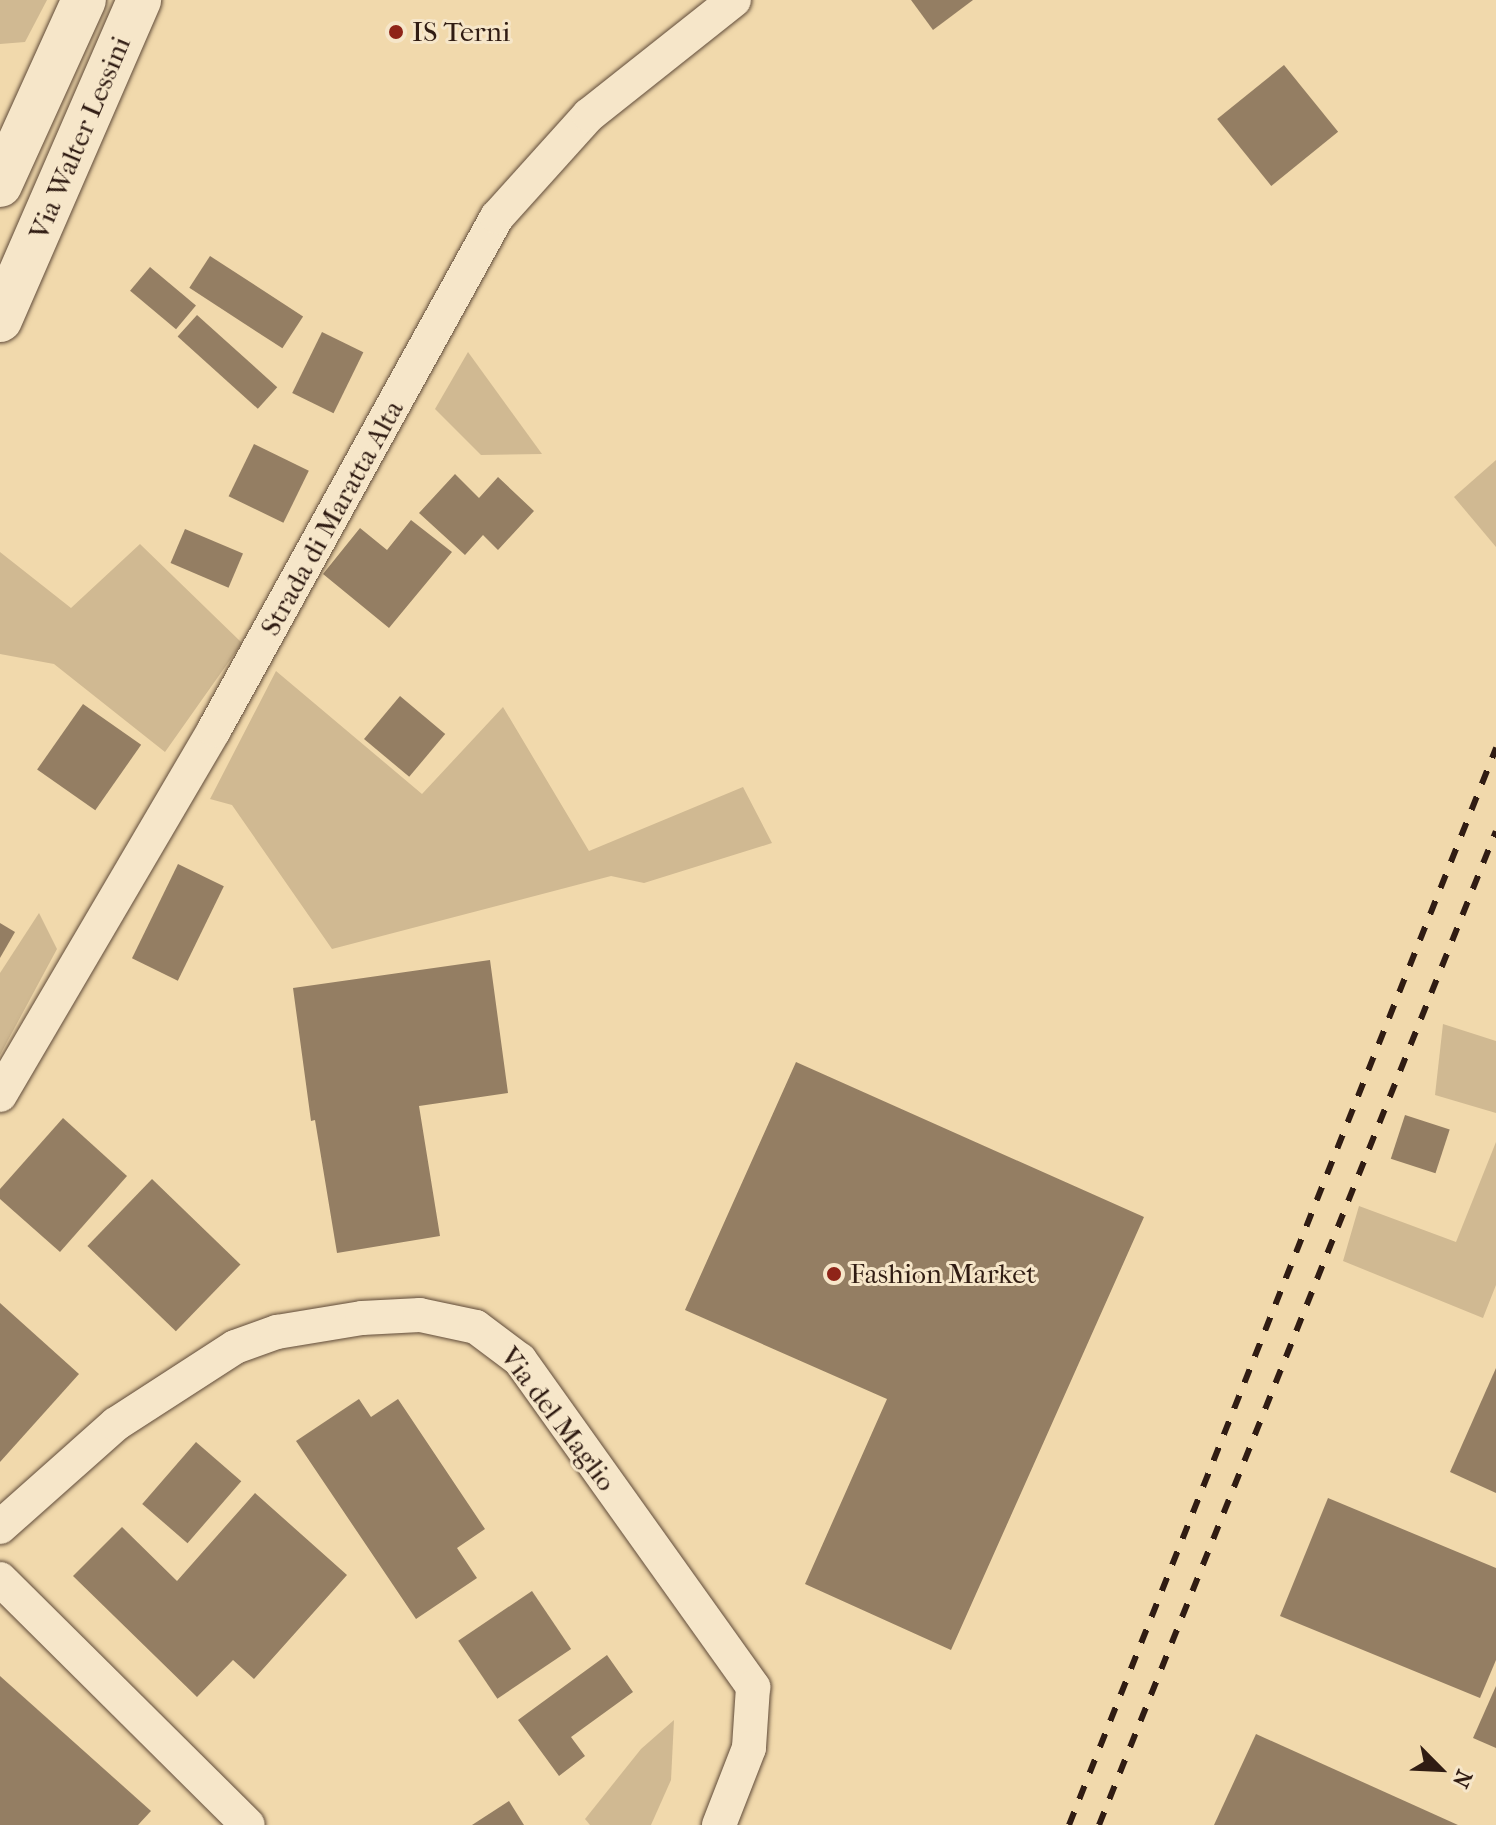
<!DOCTYPE html>
<style>
body{margin:0}
#map{position:relative;width:1496px;height:1825px;overflow:hidden;background:#f1d9ac;font-family:"IM FELL French Canon",serif}
div>[style]{position:absolute}
[style*='--x']{left:calc(var(--x)*1px);top:calc(var(--y)*1px);width:calc(var(--w)*1px);rotate:calc(var(--a)*1deg)}
.green>*{inset:0;background:#d0b992}
.building>*{inset:0;background:#947e63;transform-origin:0 0}
.roads{filter:drop-shadow(0 0 2px #604b39) drop-shadow(0 0 2px #604b39)}
.street>*{height:34px;margin:-17px;padding:0 17px;transform-origin:17px;border-radius:17px;background:#f6e6c9}
.secondary>*{height:44px;margin:-22px;padding:0 22px;transform-origin:22px;border-radius:22px;background:#f6e6c9}
.rail>*{height:6px;margin-top:-3px;transform-origin:0;background:repeating-linear-gradient(90deg,#301c13 0 14px,transparent 0 28px)}
.dots>*{width:22px;height:22px;translate:-50% -50%;box-sizing:border-box;border:4px solid #f6e6c9;border-radius:50%}
span{translate:-50% -50%;white-space:nowrap;text-align:center;line-height:1.15;-webkit-text-stroke:6px #f6e6c9;paint-order:stroke}
.poi-label{font-size:28px;color:#301c13}
.left{translate:0 -50%;text-align:left}
.street-label{font-size:28px;color:#301c13}
.north{position:absolute;left:1400px;top:1729px;width:80px;height:80px;-webkit-text-stroke:6px #f6e6c9;paint-order:stroke;rotate:114deg;font-size:22px;font-weight:700;line-height:32px;text-align:center;color:#301c13}
.north::after{content:'';display:block;margin:auto;width:28px;height:36px;background:#301c13;clip-path:polygon(50% 0,100% 100%,50% 72%,0 100%)}
</style>
<div id="map">
<div class="green">
<div style="clip-path:polygon(0 0,47px 0,25px 42px,0 44px)"></div>
<div style="clip-path:polygon(468px 352px,542px 454px,481px 455px,435px 409px)"></div>
<div style="clip-path:polygon(1496px 460px,1496px 547px,1454px 497px)"></div>
<div style="clip-path:polygon(140px 544px,242px 643px,165px 752px,54px 664px,0 654px,0 552px,71px 608px)"></div>
<div style="clip-path:polygon(276px 671px,422px 794px,503px 707px,589px 851px,743px 787px,772px 843px,644px 883px,611px 876px,332px 949px,232px 805px,210px 799px)"></div>
<div style="clip-path:polygon(39px 913px,57px 949px,0 1055px,0 973px)"></div>
<div style="clip-path:polygon(1443px 1024px,1496px 1041px,1496px 1113px,1435px 1095px)"></div>
<div style="clip-path:polygon(1496px 1142px,1496px 1285px,1483px 1318px,1343px 1261px,1359px 1206px,1456px 1242px)"></div>
<div style="clip-path:polygon(674px 1720px,671px 1780px,651px 1825px,590px 1825px,585px 1819px,641px 1749px)"></div>
</div>
<div class="building">
<div style="clip-path:polygon(911px 0,973px 0,933px 30px)"></div>
<div style="left:1284px;top:65px;width:86px;height:86px;rotate:51deg"></div>
<div style="left:210px;top:256px;width:111px;height:38px;rotate:33deg"></div>
<div style="left:150px;top:267px;width:60px;height:31px;rotate:40deg"></div>
<div style="left:197px;top:315px;width:108px;height:29px;rotate:42deg"></div>
<div style="left:322px;top:332px;width:46px;height:68px;rotate:26deg"></div>
<div style="left:254px;top:444px;width:61px;height:58px;rotate:26deg"></div>
<div style="clip-path:polygon(455px 474px,479px 498px,498px 477px,534px 511px,498px 550px,483px 535px,465px 555px,419px 513px)"></div>
<div style="clip-path:polygon(411px 520px,452px 552px,389px 628px,323px 574px,360px 528px,387px 550px)"></div>
<div style="left:185px;top:529px;width:63px;height:37px;rotate:23deg"></div>
<div style="left:400px;top:696px;width:59px;height:56px;rotate:40deg"></div>
<div style="left:83px;top:704px;width:71px;height:80px;rotate:35deg"></div>
<div style="left:178px;top:864px;width:51px;height:105px;rotate:26deg"></div>
<div style="clip-path:polygon(0 923px,15px 932px,0 958px)"></div>
<div style="clip-path:polygon(490px 960px,508px 1093px,419px 1106px,440px 1236px,337px 1253px,315px 1120px,311px 1121px,293px 988px)"></div>
<div style="clip-path:polygon(796px 1062px,1144px 1217px,951px 1650px,805px 1584px,887px 1399px,685px 1310px)"></div>
<div style="left:1405px;top:1115px;width:47px;height:46px;rotate:18deg"></div>
<div style="clip-path:polygon(63px 1118px,127px 1176px,60px 1252px,0 1199px,0 1189px)"></div>
<div style="left:152px;top:1179px;width:123px;height:93px;rotate:44deg"></div>
<div style="clip-path:polygon(0 1303px,79px 1374px,0 1462px)"></div>
<div style="clip-path:polygon(1496px 1368px,1496px 1493px,1450px 1472px)"></div>
<div style="clip-path:polygon(359px 1399px,371px 1417px,398px 1399px,485px 1529px,457px 1548px,477px 1578px,416px 1619px,296px 1441px)"></div>
<div style="left:196px;top:1442px;width:60px;height:82px;rotate:41deg"></div>
<div style="clip-path:polygon(255px 1493px,347px 1575px,254px 1679px,233px 1660px,197px 1697px,73px 1576px,122px 1527px,177px 1581px)"></div>
<div style="clip-path:polygon(1328px 1498px,1496px 1568px,1496px 1660px,1480px 1698px,1280px 1616px)"></div>
<div style="left:532px;top:1591px;width:70px;height:89px;rotate:56deg"></div>
<div style="clip-path:polygon(607px 1655px,633px 1692px,571px 1737px,585px 1756px,559px 1776px,518px 1720px)"></div>
<div style="clip-path:polygon(0 1676px,151px 1811px,138px 1825px,0 1825px)"></div>
<div style="clip-path:polygon(1496px 1686px,1496px 1748px,1473px 1738px)"></div>
<div style="clip-path:polygon(1256px 1734px,1458px 1825px,1214px 1825px)"></div>
<div style="clip-path:polygon(509px 1801px,524px 1825px,472px 1825px)"></div>
</div>
<div class="roads">
<div class="street">
<div style="--x:0;--y:1095;--w:423;--a:-59.6"></div>
<div style="--x:214;--y:730;--w:586;--a:-61.12"></div>
<div style="--x:497;--y:217;--w:137;--a:-48"></div>
<div style="--x:589;--y:115;--w:185;--a:-38.4"></div>
<div style="--x:0;--y:1527;--w:155;--a:-41.6"></div>
<div style="--x:116;--y:1424;--w:142;--a:-32.9"></div>
<div style="--x:235;--y:1347;--w:45;--a:-19.7"></div>
<div style="--x:277;--y:1332;--w:86;--a:-9.4"></div>
<div style="--x:362;--y:1318;--w:58;--a:-3"></div>
<div style="--x:420;--y:1315;--w:57;--a:12.1"></div>
<div style="--x:476;--y:1327;--w:55;--a:36.9"></div>
<div style="--x:520;--y:1360;--w:402;--a:54.5"></div>
<div style="--x:753;--y:1687;--w:61;--a:93.8"></div>
<div style="--x:749;--y:1748;--w:83;--a:111.3"></div>
<div style="--x:0;--y:1579;--w:349;--a:44.8"></div>
</div>
<div class="secondary">
<div style="--x:0;--y:185;--w:203;--a:-65.6"></div>
<div style="--x:0;--y:320;--w:349;--a:-66.5"></div>
</div>
</div>
<div class="rail">
<div style="--x:1069;--y:1825;--w:1159;--a:-68.37"></div>
<div style="--x:1099;--y:1825;--w:1070;--a:-68.23"></div>
</div>
<div class="dots">
<div style="left:396px;top:32px;background:#8f2418"></div>
<div style="left:834px;top:1274px;background:#8f2418"></div>
</div>
<div class="poi-label">
<span class="left" style="left:412px;top:32px">IS Terni</span>
<span class="left" style="left:850px;top:1274px">Fashion Market</span>
</div>
<div class="street-label">
<span style="left:80px;top:138px;rotate:-67deg">Via Walter Lessini</span>
<span style="left:332px;top:518px;rotate:-61deg">Strada di Maratta Alta</span>
<span style="left:558px;top:1419px;rotate:53deg">Via del Maglio</span>
</div>
<div class="north">N</div>
</div>
